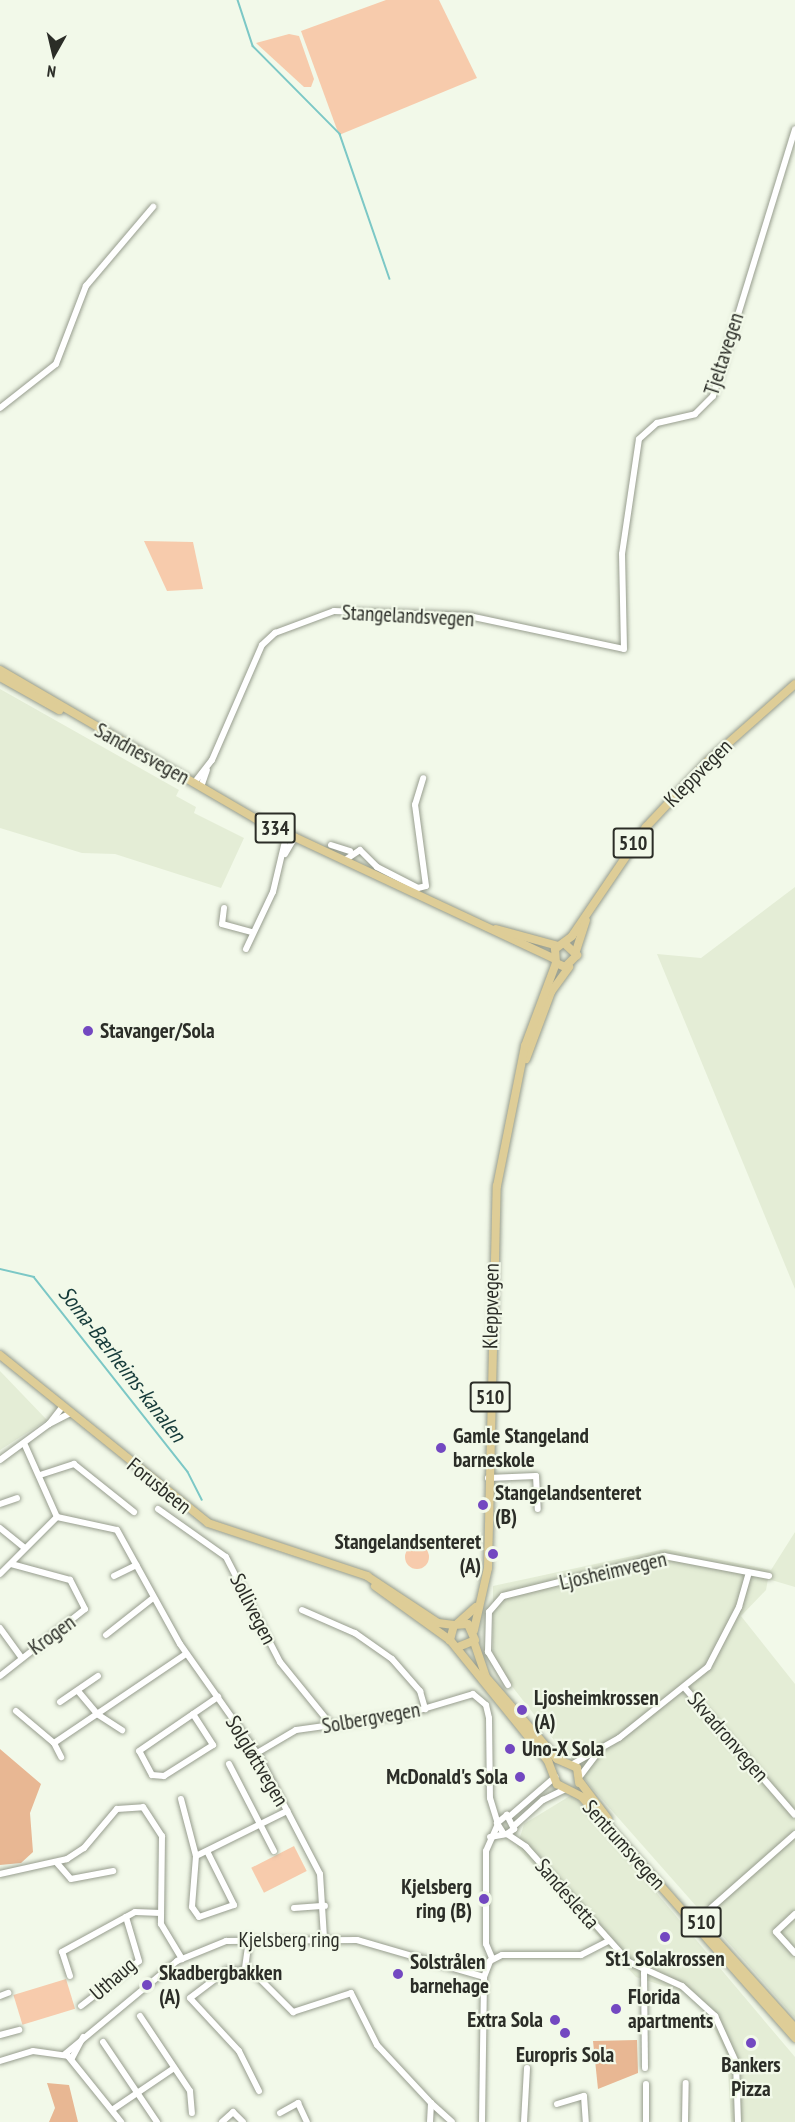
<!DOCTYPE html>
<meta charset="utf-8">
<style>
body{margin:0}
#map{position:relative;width:795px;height:2122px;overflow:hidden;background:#f2f9e9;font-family:"PT Sans Narrow",sans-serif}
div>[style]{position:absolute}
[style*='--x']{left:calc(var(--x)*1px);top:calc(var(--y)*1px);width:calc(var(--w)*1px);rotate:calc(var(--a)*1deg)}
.built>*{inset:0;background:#e4edd6}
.green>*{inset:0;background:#f7cbac;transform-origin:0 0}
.round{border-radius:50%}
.forest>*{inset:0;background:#e8b793}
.stream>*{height:1.5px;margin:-0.75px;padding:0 0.75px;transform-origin:0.75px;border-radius:0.75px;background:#7cc8c6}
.roads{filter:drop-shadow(0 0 2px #979d8e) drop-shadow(0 0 2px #979d8e)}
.minor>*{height:6px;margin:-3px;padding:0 3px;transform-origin:3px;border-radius:3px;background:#fff}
.major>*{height:8px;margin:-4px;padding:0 4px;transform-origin:4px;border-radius:4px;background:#decd97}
.dots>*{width:16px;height:16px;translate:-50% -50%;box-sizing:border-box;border:3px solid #f2f9e9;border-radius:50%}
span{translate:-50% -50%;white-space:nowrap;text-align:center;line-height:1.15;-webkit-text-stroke:4.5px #f2f9e9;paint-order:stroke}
.shield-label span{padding:2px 4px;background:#f2f9e9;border:2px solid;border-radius:4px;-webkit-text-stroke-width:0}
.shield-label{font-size:20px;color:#2b2d27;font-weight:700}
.street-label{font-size:21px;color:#2b2d27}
.poi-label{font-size:21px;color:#2b2d27;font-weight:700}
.left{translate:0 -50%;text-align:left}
.right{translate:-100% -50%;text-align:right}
.water-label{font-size:22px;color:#163b3a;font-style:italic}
.north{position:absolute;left:24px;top:24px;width:60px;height:60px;-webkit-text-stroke:4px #f2f9e9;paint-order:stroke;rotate:188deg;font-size:16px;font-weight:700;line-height:24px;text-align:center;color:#2b2d27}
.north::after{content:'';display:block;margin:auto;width:21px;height:27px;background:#2b2d27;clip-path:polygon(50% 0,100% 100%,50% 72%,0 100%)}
</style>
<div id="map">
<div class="built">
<div style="clip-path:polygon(0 689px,179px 790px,176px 796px,196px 807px,194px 813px,244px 838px,221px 888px,115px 854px,82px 853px,0 828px)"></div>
<div style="clip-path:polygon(795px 887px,795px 1289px,657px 954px,701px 958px)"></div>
<div style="clip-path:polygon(0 1371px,47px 1420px,0 1450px)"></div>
<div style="clip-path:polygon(795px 1532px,795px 1587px,768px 1579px,766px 1590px,741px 1616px,795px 1684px,795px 2018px,591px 1787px,493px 1662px,493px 1586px,665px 1549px,771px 1570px)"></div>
<div style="clip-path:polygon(573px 1794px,795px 2057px,795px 2122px,731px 2122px,727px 2055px,707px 2013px,683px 1992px,636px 1977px,517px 1847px,524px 1824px)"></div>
</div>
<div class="green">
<div style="clip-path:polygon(386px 0,439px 0,477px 78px,339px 135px,301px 31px)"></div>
<div style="clip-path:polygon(289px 34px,299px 36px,314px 79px,311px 87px,304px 87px,256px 43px)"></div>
<div style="clip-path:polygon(144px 541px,193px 542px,203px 589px,167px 591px)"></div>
<div class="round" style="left:405px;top:1545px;width:24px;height:24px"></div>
<div style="left:294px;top:1846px;width:28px;height:48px;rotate:63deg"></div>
<div style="left:66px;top:1979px;width:31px;height:55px;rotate:73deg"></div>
</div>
<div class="forest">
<div style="clip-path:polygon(0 1749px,41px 1784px,30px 1813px,33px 1852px,21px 1863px,0 1865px)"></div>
<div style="clip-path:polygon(637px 2040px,638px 2073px,598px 2089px,593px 2041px)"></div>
<div style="clip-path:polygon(47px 2083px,69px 2085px,78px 2122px,49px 2122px,55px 2108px)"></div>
</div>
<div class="stream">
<div style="--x:238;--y:0;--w:48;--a:71.9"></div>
<div style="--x:253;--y:46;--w:124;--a:45.3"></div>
<div style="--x:340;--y:134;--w:153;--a:71"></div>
<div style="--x:0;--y:1269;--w:35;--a:13"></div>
<div style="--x:34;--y:1277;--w:248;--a:51.7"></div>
<div style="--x:188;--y:1472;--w:31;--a:63"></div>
</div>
<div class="roads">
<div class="minor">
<div style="--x:0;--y:408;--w:71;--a:-38.2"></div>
<div style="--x:56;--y:364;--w:84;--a:-69"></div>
<div style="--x:86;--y:286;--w:104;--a:-49.7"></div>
<div style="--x:194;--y:783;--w:29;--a:-52"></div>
<div style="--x:212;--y:760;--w:125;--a:-66.5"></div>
<div style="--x:262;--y:645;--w:18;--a:-43"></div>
<div style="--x:275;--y:633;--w:63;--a:-20.4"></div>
<div style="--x:334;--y:611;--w:135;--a:2.1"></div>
<div style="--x:469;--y:616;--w:158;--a:12"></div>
<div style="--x:624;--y:649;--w:95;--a:-91.2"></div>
<div style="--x:622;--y:554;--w:116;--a:-81.6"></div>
<div style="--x:639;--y:439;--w:24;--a:-42"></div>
<div style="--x:657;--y:423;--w:39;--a:-13"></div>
<div style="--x:695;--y:414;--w:25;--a:-45"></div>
<div style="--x:713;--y:396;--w:279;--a:-72.9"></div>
<div style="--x:201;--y:787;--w:18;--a:-71"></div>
<div style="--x:331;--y:845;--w:20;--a:18"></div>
<div style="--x:285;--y:854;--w:20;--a:-60"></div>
<div style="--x:345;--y:860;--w:18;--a:-34"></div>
<div style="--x:360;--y:850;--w:24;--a:45"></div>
<div style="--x:377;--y:867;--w:46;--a:27.1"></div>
<div style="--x:418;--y:888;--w:8;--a:-14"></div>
<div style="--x:426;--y:886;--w:82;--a:-97.7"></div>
<div style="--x:415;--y:805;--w:28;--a:-73"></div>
<div style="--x:224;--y:908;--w:16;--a:97"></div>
<div style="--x:222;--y:924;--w:31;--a:15"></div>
<div style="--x:246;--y:949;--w:63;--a:-64.7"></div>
<div style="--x:273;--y:892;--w:61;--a:-76.7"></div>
<div style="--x:49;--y:1424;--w:25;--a:-27"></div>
<div style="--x:24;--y:1443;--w:81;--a:66"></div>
<div style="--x:57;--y:1517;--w:61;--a:12.2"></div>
<div style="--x:117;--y:1530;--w:130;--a:61.1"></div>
<div style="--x:180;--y:1644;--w:133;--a:54.8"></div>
<div style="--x:257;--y:1753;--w:136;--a:62.5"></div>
<div style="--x:320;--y:1874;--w:63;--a:86.4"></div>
<div style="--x:0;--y:1460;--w:61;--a:-36.3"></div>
<div style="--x:49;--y:1424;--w:23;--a:-52"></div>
<div style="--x:40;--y:1475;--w:36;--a:-18"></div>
<div style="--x:74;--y:1464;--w:77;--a:38.7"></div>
<div style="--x:488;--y:1478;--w:48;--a:-2.4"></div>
<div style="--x:536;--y:1476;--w:33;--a:87"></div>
<div style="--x:0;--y:1504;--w:18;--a:-19"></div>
<div style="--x:158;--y:1509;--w:83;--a:35.2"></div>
<div style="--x:226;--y:1557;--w:118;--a:62.8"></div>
<div style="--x:280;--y:1662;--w:82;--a:50.9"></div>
<div style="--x:0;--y:1528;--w:32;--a:39"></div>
<div style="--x:0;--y:1574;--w:81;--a:-45"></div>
<div style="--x:114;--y:1576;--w:25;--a:-26"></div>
<div style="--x:302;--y:1610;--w:58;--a:23.5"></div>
<div style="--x:355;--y:1633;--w:45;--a:35.1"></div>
<div style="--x:392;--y:1659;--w:43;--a:48.8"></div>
<div style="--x:420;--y:1691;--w:19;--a:74"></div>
<div style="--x:0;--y:1628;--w:37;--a:54"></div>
<div style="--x:106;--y:1635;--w:60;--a:-38.2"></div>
<div style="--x:0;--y:1676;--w:108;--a:-38.2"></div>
<div style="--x:85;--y:1609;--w:33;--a:-117"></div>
<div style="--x:70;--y:1580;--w:61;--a:-164.8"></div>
<div style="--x:508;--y:1685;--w:39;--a:-121"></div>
<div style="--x:488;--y:1652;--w:40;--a:-88.6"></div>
<div style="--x:489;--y:1612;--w:21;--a:-49"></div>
<div style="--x:503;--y:1596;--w:166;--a:-14"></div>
<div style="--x:664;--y:1556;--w:107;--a:10.8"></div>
<div style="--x:684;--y:1687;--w:169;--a:49.1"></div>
<div style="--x:78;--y:1691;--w:30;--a:50"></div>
<div style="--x:97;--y:1714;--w:30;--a:33"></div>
<div style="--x:60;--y:1702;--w:46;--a:-34.4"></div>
<div style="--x:16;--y:1711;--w:50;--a:40.1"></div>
<div style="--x:54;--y:1743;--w:16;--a:63"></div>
<div style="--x:193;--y:1714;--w:37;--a:57"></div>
<div style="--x:213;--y:1745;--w:58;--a:147.7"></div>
<div style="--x:164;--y:1776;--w:12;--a:-175"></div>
<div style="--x:152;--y:1775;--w:27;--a:-118"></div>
<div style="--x:139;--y:1751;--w:96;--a:-34.4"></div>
<div style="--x:54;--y:1743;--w:159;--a:-34"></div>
<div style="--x:257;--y:1753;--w:45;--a:-30.5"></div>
<div style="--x:296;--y:1730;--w:108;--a:-8"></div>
<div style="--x:403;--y:1715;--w:73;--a:-16.7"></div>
<div style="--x:473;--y:1694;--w:17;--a:40"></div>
<div style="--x:486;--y:1705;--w:13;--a:77"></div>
<div style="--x:489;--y:1718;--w:80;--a:89.3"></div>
<div style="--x:490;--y:1798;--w:24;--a:73"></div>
<div style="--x:229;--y:1764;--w:98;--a:62.7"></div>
<div style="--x:571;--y:1765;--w:55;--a:-29.4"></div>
<div style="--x:619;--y:1738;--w:114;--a:-38.6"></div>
<div style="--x:708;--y:1667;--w:68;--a:-62.7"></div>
<div style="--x:739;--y:1607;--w:35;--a:-74"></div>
<div style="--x:581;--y:1775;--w:26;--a:-53"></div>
<div style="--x:181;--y:1799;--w:59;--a:75.3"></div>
<div style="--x:196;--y:1856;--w:51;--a:94.5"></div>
<div style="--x:192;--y:1907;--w:12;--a:55"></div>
<div style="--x:199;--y:1917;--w:37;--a:-19"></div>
<div style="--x:234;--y:1905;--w:58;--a:-116.6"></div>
<div style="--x:510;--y:1816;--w:60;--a:-40.9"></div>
<div style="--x:515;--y:1825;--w:38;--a:-42"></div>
<div style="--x:543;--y:1800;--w:25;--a:-26"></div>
<div style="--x:507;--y:1834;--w:23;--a:34"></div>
<div style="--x:526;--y:1847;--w:154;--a:48.2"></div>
<div style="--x:629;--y:1962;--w:58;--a:24.4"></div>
<div style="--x:682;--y:1986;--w:45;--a:42.3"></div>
<div style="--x:715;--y:2016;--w:51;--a:65.5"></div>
<div style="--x:736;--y:2062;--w:60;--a:88.1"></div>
<div style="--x:490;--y:1837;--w:17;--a:-10"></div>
<div style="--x:507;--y:1834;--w:9;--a:-36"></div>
<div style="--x:514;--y:1829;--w:16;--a:-117"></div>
<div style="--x:507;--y:1815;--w:13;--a:141"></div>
<div style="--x:497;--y:1823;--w:13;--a:58"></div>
<div style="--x:196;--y:1856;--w:102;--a:-26.3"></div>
<div style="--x:57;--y:1863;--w:21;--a:49"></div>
<div style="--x:71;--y:1879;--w:43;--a:-10.8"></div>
<div style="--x:0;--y:1874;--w:69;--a:-12.6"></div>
<div style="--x:67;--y:1859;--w:20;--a:-33"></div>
<div style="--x:84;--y:1848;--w:51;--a:-49.8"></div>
<div style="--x:117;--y:1809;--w:26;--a:-4"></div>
<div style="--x:143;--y:1807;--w:35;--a:57"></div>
<div style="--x:162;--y:1836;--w:88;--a:90.7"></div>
<div style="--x:161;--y:1924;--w:41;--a:59"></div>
<div style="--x:294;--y:1908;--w:31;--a:-4"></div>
<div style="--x:711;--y:1908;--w:112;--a:-41.4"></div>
<div style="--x:795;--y:1914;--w:26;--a:137"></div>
<div style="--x:776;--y:1932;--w:28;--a:48"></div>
<div style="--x:492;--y:1958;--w:15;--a:-113"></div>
<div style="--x:486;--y:1944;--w:93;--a:-90"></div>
<div style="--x:486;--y:1851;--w:27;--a:-66"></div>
<div style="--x:245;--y:1968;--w:30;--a:-82"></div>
<div style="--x:644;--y:1972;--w:96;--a:89.4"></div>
<div style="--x:70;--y:1976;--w:25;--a:-108"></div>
<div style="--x:62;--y:1952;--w:83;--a:-28.7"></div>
<div style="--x:135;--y:1912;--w:26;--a:2"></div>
<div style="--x:0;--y:1996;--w:9;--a:-21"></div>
<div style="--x:81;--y:2006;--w:73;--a:-37.8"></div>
<div style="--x:139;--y:1961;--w:46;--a:-106.5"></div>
<div style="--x:140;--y:2016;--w:90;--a:56.3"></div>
<div style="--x:190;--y:2091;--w:22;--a:85"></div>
<div style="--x:0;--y:2035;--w:20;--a:-15"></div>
<div style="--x:103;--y:2042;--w:97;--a:56"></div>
<div style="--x:65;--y:2054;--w:146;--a:-39.7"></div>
<div style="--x:177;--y:1961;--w:53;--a:-22.2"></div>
<div style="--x:226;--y:1941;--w:131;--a:-0.4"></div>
<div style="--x:357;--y:1940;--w:132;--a:16.2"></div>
<div style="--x:72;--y:2058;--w:24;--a:-62"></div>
<div style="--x:0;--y:2061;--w:34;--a:-17"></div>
<div style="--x:33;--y:2051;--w:35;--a:8"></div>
<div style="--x:68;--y:2056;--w:85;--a:51.2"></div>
<div style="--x:259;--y:2091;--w:45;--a:-116.6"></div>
<div style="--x:239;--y:2051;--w:72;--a:-132.8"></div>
<div style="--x:190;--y:1998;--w:46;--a:-37.1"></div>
<div style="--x:227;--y:1970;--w:26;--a:4"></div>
<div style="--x:253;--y:1972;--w:57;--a:45"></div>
<div style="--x:293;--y:2012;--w:61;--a:-18.1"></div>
<div style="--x:351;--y:1993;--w:58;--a:63.4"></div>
<div style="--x:377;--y:2045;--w:79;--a:47"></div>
<div style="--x:431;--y:2103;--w:19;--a:93"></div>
<div style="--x:431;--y:2103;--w:28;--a:42"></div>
<div style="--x:557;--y:2104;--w:28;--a:-17"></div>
<div style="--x:584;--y:2096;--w:26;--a:86"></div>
<div style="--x:112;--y:2110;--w:75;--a:-34.1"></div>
<div style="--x:280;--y:2113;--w:21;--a:-29"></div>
<div style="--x:298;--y:2103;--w:21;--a:65"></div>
<div style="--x:222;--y:2122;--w:15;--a:-42"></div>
<div style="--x:233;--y:2112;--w:14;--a:45"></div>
<div style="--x:482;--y:2122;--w:145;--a:-89.2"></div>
<div style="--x:484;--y:1977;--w:17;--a:-69"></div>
<div style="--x:490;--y:1961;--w:13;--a:-27"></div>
<div style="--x:502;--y:1955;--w:79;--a:0"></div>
<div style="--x:581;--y:1955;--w:31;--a:-27"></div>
<div style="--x:524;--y:2122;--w:54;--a:-86.8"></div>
<div style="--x:646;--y:2122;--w:38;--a:-90"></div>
<div style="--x:685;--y:2122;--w:39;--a:-89"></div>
</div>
<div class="major">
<div style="--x:0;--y:670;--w:296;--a:30.2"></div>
<div style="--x:256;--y:819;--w:328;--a:25.1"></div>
<div style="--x:0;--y:677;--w:68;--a:29.2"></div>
<div style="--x:496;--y:929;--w:64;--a:15.3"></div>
<div style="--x:564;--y:943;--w:18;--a:43"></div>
<div style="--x:577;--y:955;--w:17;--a:135"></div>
<div style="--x:565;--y:967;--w:10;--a:-156"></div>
<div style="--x:556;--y:963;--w:14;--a:-94"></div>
<div style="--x:555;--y:949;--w:21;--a:-37"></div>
<div style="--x:572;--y:936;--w:132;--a:-55.8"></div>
<div style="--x:646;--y:827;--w:91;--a:-46.8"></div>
<div style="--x:708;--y:761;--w:116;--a:-41.5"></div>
<div style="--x:576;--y:951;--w:32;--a:-72"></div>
<div style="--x:526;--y:1059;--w:72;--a:-69.5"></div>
<div style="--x:551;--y:992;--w:31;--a:-54"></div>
<div style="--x:0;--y:1355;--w:267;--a:38.9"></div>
<div style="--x:208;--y:1523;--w:168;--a:18.4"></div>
<div style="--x:367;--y:1576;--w:85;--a:33.5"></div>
<div style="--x:438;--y:1623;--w:16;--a:7"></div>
<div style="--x:375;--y:1586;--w:92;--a:35.8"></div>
<div style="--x:458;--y:1623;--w:24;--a:-42"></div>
<div style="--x:474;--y:1630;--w:64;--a:-77.3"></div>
<div style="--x:488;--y:1568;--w:382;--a:-88.7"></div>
<div style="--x:497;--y:1186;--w:143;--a:-78.7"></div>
<div style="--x:525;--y:1046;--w:89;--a:-69.5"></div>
<div style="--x:474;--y:1642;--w:37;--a:71"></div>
<div style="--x:486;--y:1677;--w:108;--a:49.1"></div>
<div style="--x:557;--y:1759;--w:22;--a:24"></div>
<div style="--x:577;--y:1768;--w:15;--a:82"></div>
<div style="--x:458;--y:1647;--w:18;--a:-22"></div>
<div style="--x:475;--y:1640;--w:17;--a:-114"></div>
<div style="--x:468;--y:1624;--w:14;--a:176"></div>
<div style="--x:454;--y:1625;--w:16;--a:105"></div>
<div style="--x:450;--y:1640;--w:156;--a:51"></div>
<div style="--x:548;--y:1761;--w:25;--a:69"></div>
<div style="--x:557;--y:1784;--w:28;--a:27"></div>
<div style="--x:582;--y:1797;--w:322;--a:48.5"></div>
<div style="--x:580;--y:1782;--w:46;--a:52.9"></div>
<div style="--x:692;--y:1914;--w:154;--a:47.9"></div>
</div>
</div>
<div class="dots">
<div style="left:88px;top:1031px;background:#7348c1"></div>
<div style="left:441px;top:1448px;background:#7348c1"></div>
<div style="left:483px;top:1505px;background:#7348c1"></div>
<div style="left:493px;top:1554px;background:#7348c1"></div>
<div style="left:522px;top:1710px;background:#7348c1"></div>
<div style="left:510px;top:1749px;background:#7348c1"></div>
<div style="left:520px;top:1777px;background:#7348c1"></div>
<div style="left:484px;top:1899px;background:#7348c1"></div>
<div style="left:665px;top:1937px;background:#7348c1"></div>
<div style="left:398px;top:1974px;background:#7348c1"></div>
<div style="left:147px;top:1985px;background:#7348c1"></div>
<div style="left:616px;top:2009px;background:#7348c1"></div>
<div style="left:555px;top:2020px;background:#7348c1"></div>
<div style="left:565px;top:2033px;background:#7348c1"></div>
<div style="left:751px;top:2043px;background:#7348c1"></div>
</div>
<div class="shield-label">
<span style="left:275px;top:828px">334</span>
<span style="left:633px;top:843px">510</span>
<span style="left:490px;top:1397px">510</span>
<span style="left:701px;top:1922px">510</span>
</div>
<div class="street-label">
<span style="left:724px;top:354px;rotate:-72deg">Tjeltavegen</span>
<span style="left:408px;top:616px;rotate:3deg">Stangelandsvegen</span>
<span style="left:142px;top:754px;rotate:29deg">Sandnesvegen</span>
<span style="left:698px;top:773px;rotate:-45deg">Kleppvegen</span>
<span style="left:491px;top:1306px;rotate:-89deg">Kleppvegen</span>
<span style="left:159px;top:1486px;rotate:39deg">Forusbeen</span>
<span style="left:613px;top:1571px;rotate:-13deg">Ljosheimvegen</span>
<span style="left:253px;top:1609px;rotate:63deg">Sollivegen</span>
<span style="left:52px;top:1635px;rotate:-36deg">Krogen</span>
<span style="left:371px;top:1718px;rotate:-10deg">Solbergvegen</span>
<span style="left:728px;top:1737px;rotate:49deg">Skvadronvegen</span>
<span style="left:257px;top:1761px;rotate:59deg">Solgløttvegen</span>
<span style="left:624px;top:1845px;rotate:48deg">Sentrumsvegen</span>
<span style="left:567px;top:1894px;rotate:49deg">Sandesletta</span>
<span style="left:289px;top:1940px">Kjelsberg ring</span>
<span style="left:113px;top:1979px;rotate:-41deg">Uthaug</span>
</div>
<div class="poi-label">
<span class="left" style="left:100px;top:1031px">Stavanger/Sola</span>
<span class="left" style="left:453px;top:1448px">Gamle Stangeland<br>barneskole</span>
<span class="left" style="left:495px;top:1505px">Stangelandsenteret<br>(B)</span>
<span class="right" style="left:481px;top:1554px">Stangelandsenteret<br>(A)</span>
<span class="left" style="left:534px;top:1710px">Ljosheimkrossen<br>(A)</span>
<span class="left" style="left:522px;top:1749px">Uno-X Sola</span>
<span class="right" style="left:508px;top:1777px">McDonald's Sola</span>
<span class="right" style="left:472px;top:1899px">Kjelsberg<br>ring (B)</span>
<span style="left:665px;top:1959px">St1 Solakrossen</span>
<span class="left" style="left:410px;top:1974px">Solstrålen<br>barnehage</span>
<span class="left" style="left:159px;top:1985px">Skadbergbakken<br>(A)</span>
<span class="left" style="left:628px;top:2009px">Florida<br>apartments</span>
<span class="right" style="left:543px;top:2020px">Extra Sola</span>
<span style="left:565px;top:2055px">Europris Sola</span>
<span style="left:751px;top:2077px">Bankers<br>Pizza</span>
</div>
<div class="water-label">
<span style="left:122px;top:1364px;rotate:52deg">Soma-Bærheims-kanalen</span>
</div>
<div class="north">N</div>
</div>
